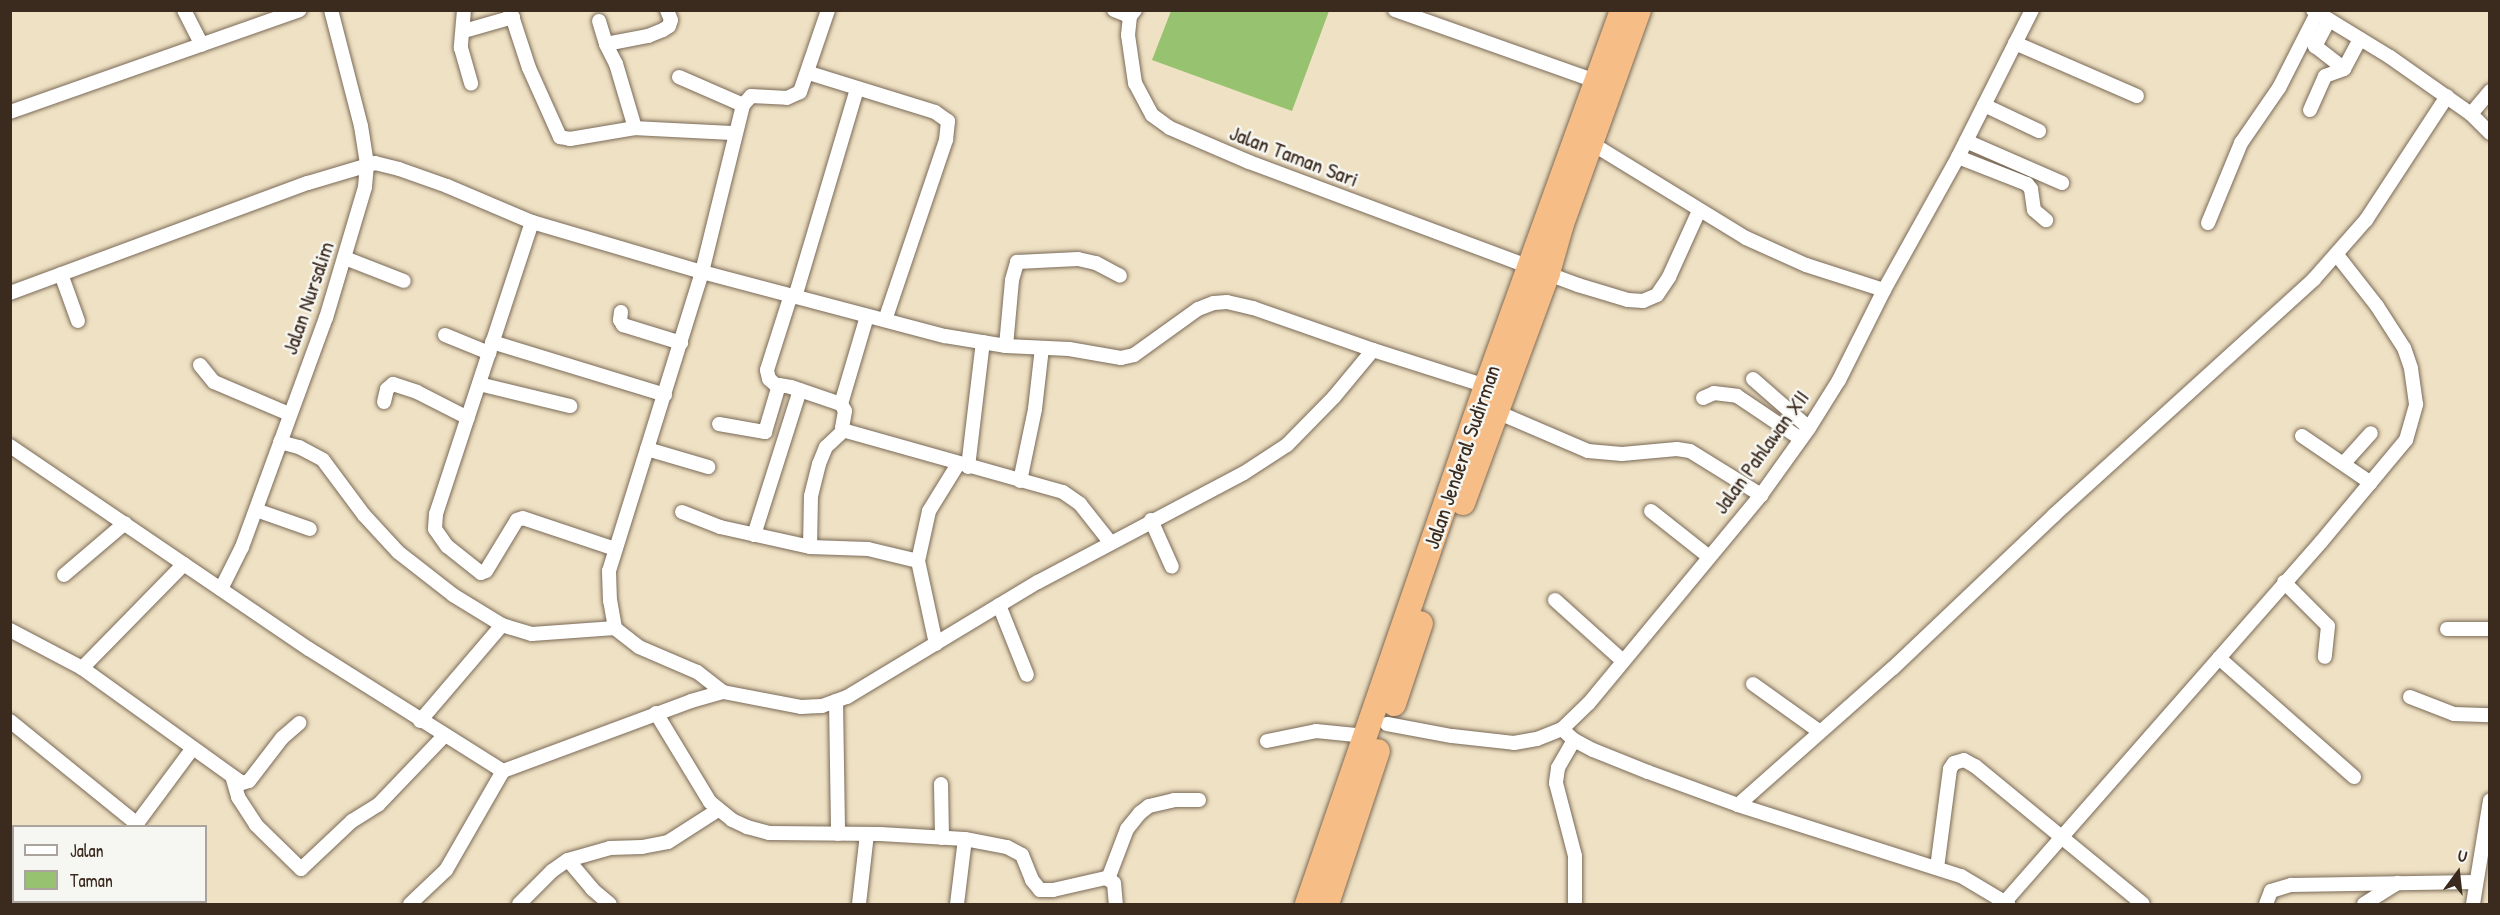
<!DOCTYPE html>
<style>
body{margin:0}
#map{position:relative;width:2500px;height:915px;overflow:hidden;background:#efe1c3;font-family:"Patrick Hand",sans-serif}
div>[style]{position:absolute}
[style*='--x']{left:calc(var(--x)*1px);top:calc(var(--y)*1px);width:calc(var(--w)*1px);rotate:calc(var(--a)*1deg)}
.green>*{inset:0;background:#97c26f}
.roads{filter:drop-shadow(0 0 2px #7a6a58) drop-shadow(0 0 2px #7a6a58)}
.street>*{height:14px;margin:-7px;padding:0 7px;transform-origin:7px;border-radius:7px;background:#fff}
.highway>*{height:24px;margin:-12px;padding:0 12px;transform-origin:12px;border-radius:12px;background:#f6be86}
span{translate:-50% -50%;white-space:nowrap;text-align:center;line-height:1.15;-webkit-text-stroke:5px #f6f6f2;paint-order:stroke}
.street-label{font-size:22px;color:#3b2a1e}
.frame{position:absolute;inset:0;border:12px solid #3b2a1e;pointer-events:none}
.legend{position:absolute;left:12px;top:825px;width:195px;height:78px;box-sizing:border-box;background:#f6f6f2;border:2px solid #aba49d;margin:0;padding:8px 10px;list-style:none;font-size:18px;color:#3b2a1e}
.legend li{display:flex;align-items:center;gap:12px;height:30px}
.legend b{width:30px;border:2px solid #aba49d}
.north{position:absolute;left:2428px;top:843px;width:60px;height:60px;-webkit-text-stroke:4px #f6f6f2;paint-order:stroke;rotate:15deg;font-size:16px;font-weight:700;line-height:24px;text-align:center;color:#3b2a1e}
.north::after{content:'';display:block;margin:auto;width:21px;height:27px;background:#3b2a1e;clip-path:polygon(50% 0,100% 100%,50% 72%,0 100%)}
</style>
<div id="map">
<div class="green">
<div style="clip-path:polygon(1171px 11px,1171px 10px,1329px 11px,1292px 111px,1152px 60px)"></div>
</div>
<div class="roads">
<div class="street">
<div style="--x:184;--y:10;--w:39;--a:63"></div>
<div style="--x:464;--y:10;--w:38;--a:95"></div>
<div style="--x:461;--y:48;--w:37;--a:74"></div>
<div style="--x:510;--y:10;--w:61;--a:71.9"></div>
<div style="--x:529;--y:68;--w:76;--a:65.8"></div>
<div style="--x:560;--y:137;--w:10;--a:11"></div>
<div style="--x:570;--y:139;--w:66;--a:-9.6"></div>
<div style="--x:635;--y:128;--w:100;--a:2.9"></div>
<div style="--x:1114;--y:10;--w:17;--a:21"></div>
<div style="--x:1135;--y:10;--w:8;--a:130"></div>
<div style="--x:1130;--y:16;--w:19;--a:96"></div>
<div style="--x:1128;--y:35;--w:49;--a:81.7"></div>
<div style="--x:1135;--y:83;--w:36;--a:62"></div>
<div style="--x:1152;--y:115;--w:22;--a:36"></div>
<div style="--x:1170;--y:128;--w:86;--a:23.3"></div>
<div style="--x:1249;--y:162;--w:351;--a:20.5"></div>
<div style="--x:1578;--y:285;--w:52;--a:16.7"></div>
<div style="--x:1628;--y:300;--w:15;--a:4"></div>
<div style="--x:1643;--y:301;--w:15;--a:-23"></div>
<div style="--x:1657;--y:295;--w:22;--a:-56"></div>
<div style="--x:1669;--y:277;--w:72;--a:-65.6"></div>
<div style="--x:1395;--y:10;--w:212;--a:19.5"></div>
<div style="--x:2313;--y:10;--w:90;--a:31.4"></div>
<div style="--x:2390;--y:57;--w:99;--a:35.1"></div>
<div style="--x:2471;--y:114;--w:27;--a:45"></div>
<div style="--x:2329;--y:20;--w:30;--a:118"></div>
<div style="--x:2315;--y:46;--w:37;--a:38"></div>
<div style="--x:599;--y:21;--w:24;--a:73"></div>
<div style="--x:464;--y:31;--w:51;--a:-15.9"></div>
<div style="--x:2015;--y:43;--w:133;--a:23.5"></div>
<div style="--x:809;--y:73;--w:132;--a:17.2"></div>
<div style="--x:935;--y:112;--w:16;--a:35"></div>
<div style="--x:948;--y:121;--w:19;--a:96"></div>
<div style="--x:946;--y:140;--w:190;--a:108.7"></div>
<div style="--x:679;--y:77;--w:70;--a:23.6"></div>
<div style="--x:1984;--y:105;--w:61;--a:25.3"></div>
<div style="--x:2310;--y:110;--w:37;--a:-66"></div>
<div style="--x:2325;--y:76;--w:20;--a:-20"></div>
<div style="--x:2344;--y:69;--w:34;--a:-62"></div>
<div style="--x:10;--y:112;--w:307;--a:-19.4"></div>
<div style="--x:2471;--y:114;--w:30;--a:-50"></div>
<div style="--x:635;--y:128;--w:67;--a:-106.5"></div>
<div style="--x:616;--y:64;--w:22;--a:-117"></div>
<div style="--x:606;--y:44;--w:43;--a:-10.8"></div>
<div style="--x:648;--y:36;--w:16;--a:-22"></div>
<div style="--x:663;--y:30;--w:7;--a:-34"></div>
<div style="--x:669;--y:26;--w:6;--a:-72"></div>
<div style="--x:671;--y:20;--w:11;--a:-112"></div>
<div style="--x:1966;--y:141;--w:105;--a:23.6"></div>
<div style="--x:1591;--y:143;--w:182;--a:31.5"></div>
<div style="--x:1746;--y:238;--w:66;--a:24.2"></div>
<div style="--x:1806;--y:265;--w:82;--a:17.8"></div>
<div style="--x:1958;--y:157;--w:74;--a:21.4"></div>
<div style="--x:2027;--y:184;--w:6;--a:51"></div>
<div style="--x:2031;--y:189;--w:21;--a:82"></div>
<div style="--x:2034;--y:210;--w:16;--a:40"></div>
<div style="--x:532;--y:222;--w:307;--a:108.2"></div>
<div style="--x:436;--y:514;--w:15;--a:94"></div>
<div style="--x:435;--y:529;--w:21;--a:55"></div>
<div style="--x:447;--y:546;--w:43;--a:38.5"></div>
<div style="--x:481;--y:573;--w:5;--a:-22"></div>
<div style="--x:486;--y:571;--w:60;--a:-58.7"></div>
<div style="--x:517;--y:520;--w:6;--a:-18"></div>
<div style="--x:523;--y:518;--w:97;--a:18.6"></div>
<div style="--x:2208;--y:223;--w:87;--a:-67.6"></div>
<div style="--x:2241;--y:143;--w:67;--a:-55.4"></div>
<div style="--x:2279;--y:88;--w:84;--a:-63.1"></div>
<div style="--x:345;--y:258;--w:63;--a:21.3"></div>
<div style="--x:61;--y:274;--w:50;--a:70.1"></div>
<div style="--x:10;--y:293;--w:318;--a:-20.3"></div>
<div style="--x:308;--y:183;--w:70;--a:-16.6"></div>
<div style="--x:375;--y:163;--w:25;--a:14"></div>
<div style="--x:399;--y:169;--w:51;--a:19.5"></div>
<div style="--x:447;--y:186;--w:92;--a:23"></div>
<div style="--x:532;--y:222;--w:177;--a:16.4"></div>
<div style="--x:702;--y:272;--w:251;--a:14.8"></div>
<div style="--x:945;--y:336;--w:62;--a:9.3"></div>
<div style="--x:1006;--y:346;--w:63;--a:2.7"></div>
<div style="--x:1069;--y:349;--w:53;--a:9.8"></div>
<div style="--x:1121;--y:358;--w:13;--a:-13"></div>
<div style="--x:1134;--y:355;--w:79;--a:-35.7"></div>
<div style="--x:1198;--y:309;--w:17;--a:-21"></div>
<div style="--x:1214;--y:303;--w:13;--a:-4"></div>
<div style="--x:1227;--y:302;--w:27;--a:13"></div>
<div style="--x:1253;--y:308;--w:127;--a:19.3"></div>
<div style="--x:795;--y:297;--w:217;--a:-73.4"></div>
<div style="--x:621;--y:312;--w:8;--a:97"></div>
<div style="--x:620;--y:320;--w:6;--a:59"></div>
<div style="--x:623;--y:325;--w:61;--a:17.2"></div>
<div style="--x:445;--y:335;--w:48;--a:22.2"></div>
<div style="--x:492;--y:342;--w:181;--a:17"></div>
<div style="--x:1006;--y:346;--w:66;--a:-84.8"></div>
<div style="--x:1012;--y:280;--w:19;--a:-74"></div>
<div style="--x:1017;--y:262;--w:61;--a:-2.8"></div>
<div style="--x:1078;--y:259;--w:18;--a:13"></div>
<div style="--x:1096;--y:263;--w:27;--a:28"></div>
<div style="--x:200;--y:365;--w:22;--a:51"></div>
<div style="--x:214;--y:382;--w:82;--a:23.1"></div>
<div style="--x:1753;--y:379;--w:74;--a:41.2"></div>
<div style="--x:479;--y:384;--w:94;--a:13.6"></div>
<div style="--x:778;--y:387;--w:12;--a:-138"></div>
<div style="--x:769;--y:379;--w:9;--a:-103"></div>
<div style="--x:767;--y:370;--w:79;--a:-72.3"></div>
<div style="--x:1703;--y:398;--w:12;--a:-24"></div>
<div style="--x:1714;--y:393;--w:23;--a:7"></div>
<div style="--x:1737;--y:396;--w:77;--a:33.9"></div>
<div style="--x:384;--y:402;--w:13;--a:-77"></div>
<div style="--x:387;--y:389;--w:8;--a:-40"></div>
<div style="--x:393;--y:384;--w:25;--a:18"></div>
<div style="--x:417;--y:392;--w:57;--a:27"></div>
<div style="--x:841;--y:404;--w:92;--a:-73.5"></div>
<div style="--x:1497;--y:412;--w:99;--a:23.2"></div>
<div style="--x:1588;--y:451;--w:34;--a:5"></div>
<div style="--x:1622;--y:454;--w:55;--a:-5.2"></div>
<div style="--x:1677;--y:449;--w:13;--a:9"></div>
<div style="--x:1690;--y:451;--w:84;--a:31.8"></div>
<div style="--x:719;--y:424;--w:47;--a:9.9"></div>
<div style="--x:765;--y:432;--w:49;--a:-73.4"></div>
<div style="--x:779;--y:385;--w:12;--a:9"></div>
<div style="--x:791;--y:387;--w:53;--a:18.8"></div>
<div style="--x:841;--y:404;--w:8;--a:60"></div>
<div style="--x:845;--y:411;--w:17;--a:100"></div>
<div style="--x:842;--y:428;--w:5;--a:37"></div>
<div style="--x:846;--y:431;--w:225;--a:15.7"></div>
<div style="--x:1063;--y:492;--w:21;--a:35"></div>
<div style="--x:1080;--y:504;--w:48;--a:51.7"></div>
<div style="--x:2302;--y:436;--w:83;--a:34.3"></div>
<div style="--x:280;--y:442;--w:20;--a:15"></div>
<div style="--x:299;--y:447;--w:27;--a:28"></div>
<div style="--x:323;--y:460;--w:69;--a:53.3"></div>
<div style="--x:364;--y:515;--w:50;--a:47.4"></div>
<div style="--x:398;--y:552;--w:70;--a:38"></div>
<div style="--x:453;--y:595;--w:57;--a:31.5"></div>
<div style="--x:502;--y:625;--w:31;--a:17"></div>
<div style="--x:532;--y:634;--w:83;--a:-4.1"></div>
<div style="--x:10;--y:446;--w:361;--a:34.2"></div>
<div style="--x:309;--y:649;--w:229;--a:32.2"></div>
<div style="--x:503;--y:771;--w:201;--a:-20.4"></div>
<div style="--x:691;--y:701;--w:33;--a:-16"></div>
<div style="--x:723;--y:692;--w:79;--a:10.9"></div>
<div style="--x:801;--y:707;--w:21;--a:-3"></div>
<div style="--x:822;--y:706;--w:27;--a:-20"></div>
<div style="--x:847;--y:697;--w:223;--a:-31.1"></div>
<div style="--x:1038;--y:582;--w:233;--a:-27.9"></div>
<div style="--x:1244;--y:473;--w:51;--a:-33.1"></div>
<div style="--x:1287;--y:445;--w:67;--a:-45.6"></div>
<div style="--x:1334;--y:397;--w:61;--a:-50.3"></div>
<div style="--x:1373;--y:350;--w:119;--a:17.7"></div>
<div style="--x:647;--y:449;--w:64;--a:16.4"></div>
<div style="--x:2344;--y:463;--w:40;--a:-48"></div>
<div style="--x:968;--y:467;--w:126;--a:-83.2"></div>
<div style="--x:1020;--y:481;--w:74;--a:-78.2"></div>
<div style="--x:1035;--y:409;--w:61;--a:-83.5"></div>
<div style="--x:256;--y:510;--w:57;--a:19.4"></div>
<div style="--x:1651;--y:511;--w:73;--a:38.3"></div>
<div style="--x:682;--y:512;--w:41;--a:21.5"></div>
<div style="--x:720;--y:527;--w:92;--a:12.5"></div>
<div style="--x:810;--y:547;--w:51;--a:-88.9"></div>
<div style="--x:811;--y:496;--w:33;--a:-76"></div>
<div style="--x:819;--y:464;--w:18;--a:-68"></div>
<div style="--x:826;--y:447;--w:25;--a:-43"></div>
<div style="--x:1151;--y:520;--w:51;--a:65.9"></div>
<div style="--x:754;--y:535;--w:152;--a:-72.4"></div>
<div style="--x:810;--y:547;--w:58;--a:2"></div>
<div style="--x:868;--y:549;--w:51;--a:13.5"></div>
<div style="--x:184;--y:564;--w:146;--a:134.4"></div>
<div style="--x:82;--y:668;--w:197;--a:35.7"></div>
<div style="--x:242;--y:783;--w:7;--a:-16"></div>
<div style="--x:249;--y:781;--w:54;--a:-52.5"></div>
<div style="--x:282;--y:738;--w:23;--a:-41"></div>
<div style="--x:64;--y:575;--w:80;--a:-40.4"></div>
<div style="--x:2284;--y:582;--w:62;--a:45"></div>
<div style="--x:2328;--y:626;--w:31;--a:96"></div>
<div style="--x:221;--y:589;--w:47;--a:-63.4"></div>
<div style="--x:242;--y:547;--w:244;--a:-69.9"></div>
<div style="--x:326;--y:318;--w:137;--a:-73.4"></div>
<div style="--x:365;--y:187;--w:23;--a:-85"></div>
<div style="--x:367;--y:164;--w:38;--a:-99"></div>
<div style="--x:361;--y:126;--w:120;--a:-104.5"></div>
<div style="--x:1555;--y:600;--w:91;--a:41.9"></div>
<div style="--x:999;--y:605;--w:75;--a:68.2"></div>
<div style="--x:2447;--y:629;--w:43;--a:0"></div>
<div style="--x:10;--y:630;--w:81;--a:27.8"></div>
<div style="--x:936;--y:644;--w:85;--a:-102.2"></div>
<div style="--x:918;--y:561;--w:51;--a:-77.6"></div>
<div style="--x:929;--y:511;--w:55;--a:-58.3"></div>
<div style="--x:2219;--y:658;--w:180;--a:41.4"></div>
<div style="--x:1753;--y:684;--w:82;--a:35.6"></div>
<div style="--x:723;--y:692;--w:33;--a:-142"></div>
<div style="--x:697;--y:672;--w:63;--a:-156.7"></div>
<div style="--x:639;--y:647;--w:31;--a:-142"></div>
<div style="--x:615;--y:628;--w:27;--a:-100"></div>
<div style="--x:610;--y:601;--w:30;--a:-92"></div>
<div style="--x:609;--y:571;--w:313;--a:-72.7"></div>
<div style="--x:702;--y:272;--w:172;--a:-76.2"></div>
<div style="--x:743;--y:105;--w:12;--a:-48"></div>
<div style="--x:751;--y:96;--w:36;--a:3"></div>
<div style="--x:787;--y:98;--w:14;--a:-25"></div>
<div style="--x:800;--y:92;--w:87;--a:-71.1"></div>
<div style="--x:2410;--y:697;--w:47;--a:21.1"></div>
<div style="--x:2454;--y:714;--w:36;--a:2"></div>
<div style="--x:836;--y:701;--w:133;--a:89.1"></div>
<div style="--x:656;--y:713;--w:104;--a:58.8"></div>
<div style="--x:710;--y:802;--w:28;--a:39"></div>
<div style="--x:732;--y:820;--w:17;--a:25"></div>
<div style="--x:747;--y:827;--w:23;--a:15"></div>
<div style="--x:769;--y:833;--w:111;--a:0.5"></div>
<div style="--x:880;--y:834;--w:85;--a:3.4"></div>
<div style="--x:965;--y:839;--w:43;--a:10.8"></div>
<div style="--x:1007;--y:847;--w:17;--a:28"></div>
<div style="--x:1022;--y:855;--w:27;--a:68"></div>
<div style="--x:1032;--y:880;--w:13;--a:51"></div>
<div style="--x:1040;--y:890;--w:13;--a:0"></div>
<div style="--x:1053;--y:890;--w:54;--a:-12.8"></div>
<div style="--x:1106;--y:878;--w:9;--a:32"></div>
<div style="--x:1114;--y:883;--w:21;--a:85"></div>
<div style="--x:10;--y:721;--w:164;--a:39"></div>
<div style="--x:420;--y:721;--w:126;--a:-49.5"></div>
<div style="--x:1387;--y:724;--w:66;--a:10.5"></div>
<div style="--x:1452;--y:736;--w:62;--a:6.4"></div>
<div style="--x:1514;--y:743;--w:23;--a:-10"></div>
<div style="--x:1537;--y:739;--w:27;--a:-22"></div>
<div style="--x:1562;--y:729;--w:37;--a:-44"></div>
<div style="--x:1589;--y:703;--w:270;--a:-50.4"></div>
<div style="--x:1761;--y:495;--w:82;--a:-54.4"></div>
<div style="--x:1809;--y:428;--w:57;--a:-58"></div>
<div style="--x:1839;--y:380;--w:101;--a:-63.4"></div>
<div style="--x:1884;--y:290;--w:152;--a:-60.9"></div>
<div style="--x:1958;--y:157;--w:165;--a:-63.3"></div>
<div style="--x:1562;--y:729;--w:16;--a:43"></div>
<div style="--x:1574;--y:740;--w:21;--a:28"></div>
<div style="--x:1593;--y:750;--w:59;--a:21.8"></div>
<div style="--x:1648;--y:772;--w:96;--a:20.1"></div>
<div style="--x:1738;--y:805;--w:234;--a:17.7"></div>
<div style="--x:1961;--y:876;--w:55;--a:30.8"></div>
<div style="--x:1574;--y:740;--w:32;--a:120"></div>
<div style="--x:1558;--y:768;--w:15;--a:98"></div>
<div style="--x:1556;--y:783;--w:75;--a:75.4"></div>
<div style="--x:1575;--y:856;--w:48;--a:90"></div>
<div style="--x:1267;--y:741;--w:50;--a:-11.5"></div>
<div style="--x:1316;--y:731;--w:50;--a:5.7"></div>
<div style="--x:233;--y:779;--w:19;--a:74"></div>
<div style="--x:238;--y:797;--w:33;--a:57"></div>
<div style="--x:256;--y:825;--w:63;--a:44.4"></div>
<div style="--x:301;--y:869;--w:70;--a:-43.3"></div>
<div style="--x:352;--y:821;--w:31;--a:-32"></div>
<div style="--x:378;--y:805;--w:95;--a:-46.3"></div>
<div style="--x:941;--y:784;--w:54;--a:88.9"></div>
<div style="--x:1738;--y:805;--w:207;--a:-41.5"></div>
<div style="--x:1893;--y:668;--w:222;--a:-43.5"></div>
<div style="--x:2054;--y:515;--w:351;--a:-42.2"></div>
<div style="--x:2314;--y:279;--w:79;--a:-48.6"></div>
<div style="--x:2366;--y:220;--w:148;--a:-56.8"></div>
<div style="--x:135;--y:826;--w:97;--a:-53.4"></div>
<div style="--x:568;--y:860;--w:38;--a:50"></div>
<div style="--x:592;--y:889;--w:23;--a:40"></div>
<div style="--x:1937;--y:868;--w:100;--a:-82.5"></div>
<div style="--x:1950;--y:769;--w:7;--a:-56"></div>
<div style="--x:1954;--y:763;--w:10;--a:-17"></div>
<div style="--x:1964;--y:760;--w:13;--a:29"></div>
<div style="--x:1975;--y:766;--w:217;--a:39.4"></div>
<div style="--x:1108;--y:879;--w:53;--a:-69.2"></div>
<div style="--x:1127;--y:829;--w:21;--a:-51"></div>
<div style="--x:1140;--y:813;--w:11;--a:-38"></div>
<div style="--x:1149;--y:806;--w:26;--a:-13"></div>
<div style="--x:1174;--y:800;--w:25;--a:0"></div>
<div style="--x:10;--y:884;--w:4;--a:27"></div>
<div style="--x:33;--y:902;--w:4;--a:27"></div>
<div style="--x:77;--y:904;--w:3;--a:-45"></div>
<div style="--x:410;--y:904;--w:50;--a:-43.4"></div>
<div style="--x:446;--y:870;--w:114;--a:-60.1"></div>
<div style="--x:519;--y:904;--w:47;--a:-45"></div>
<div style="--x:552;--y:871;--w:19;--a:-35"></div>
<div style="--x:568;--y:860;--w:44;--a:-15.9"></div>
<div style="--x:610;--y:848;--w:32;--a:-2"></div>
<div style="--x:642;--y:847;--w:26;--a:-11"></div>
<div style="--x:668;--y:842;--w:59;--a:-32.6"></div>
<div style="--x:859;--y:904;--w:70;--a:-83.5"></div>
<div style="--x:957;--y:904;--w:65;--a:-83"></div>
<div style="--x:2003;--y:904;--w:482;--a:-48.7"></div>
<div style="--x:2321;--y:542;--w:133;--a:-50.2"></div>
<div style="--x:2406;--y:440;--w:37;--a:-74"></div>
<div style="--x:2416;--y:404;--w:36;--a:-98"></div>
<div style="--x:2411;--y:368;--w:21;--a:-109"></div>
<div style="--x:2404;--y:348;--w:50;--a:-122.7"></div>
<div style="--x:2377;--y:306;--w:65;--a:-128.1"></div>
<div style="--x:2266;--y:904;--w:14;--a:-69"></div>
<div style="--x:2271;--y:891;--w:21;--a:-17"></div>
<div style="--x:2291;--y:885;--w:184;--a:-0.9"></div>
<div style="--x:2364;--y:904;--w:40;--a:-32"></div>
<div style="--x:2473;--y:904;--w:105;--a:-80.7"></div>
</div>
<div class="highway">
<div style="--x:1463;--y:503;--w:245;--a:-69.7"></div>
<div style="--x:1548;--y:273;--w:51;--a:-74.1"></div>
<div style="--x:1562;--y:224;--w:227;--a:-70.2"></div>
<div style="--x:1394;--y:704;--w:85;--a:-71.6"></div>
<div style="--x:1307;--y:904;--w:548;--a:-70.94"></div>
<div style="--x:1486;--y:386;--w:400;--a:-70.1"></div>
<div style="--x:1327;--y:904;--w:161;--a:-71.6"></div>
</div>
</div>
<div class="street-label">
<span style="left:1294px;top:156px;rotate:21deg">Jalan Taman Sari</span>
<span style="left:308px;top:298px;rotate:-71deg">Jalan Nursalim</span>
<span style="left:1761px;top:452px;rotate:-54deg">Jalan Pahlawan XII</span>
<span style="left:1462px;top:457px;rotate:-71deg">Jalan Jenderal Sudirman</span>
</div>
<div class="frame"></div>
<ul class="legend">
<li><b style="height:8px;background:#fff"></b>Jalan</li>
<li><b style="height:16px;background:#97c26f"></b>Taman</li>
</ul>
<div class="north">U</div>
</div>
